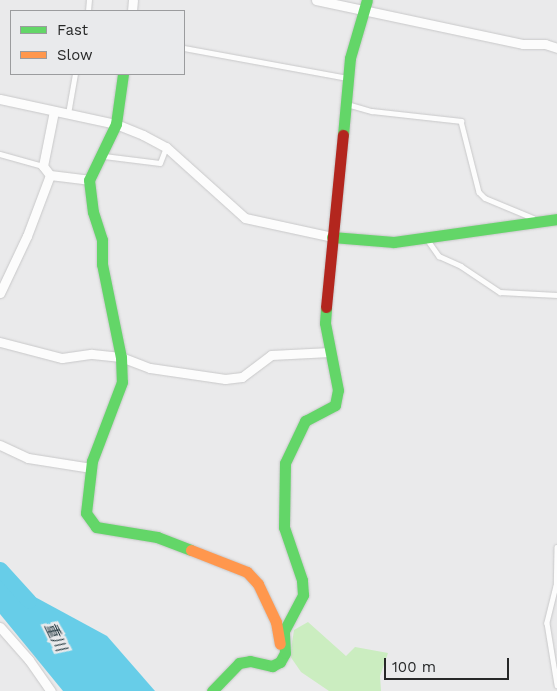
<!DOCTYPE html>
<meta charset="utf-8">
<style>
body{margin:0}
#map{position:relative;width:557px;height:691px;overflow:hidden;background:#eaeaeb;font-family:"Work Sans","Noto Sans JP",sans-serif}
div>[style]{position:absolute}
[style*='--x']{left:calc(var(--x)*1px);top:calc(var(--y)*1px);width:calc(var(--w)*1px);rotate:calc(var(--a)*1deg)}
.green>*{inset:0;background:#cbedc0}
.water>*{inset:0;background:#67cde8}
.river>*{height:15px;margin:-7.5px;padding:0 7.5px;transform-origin:7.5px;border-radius:7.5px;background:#67cde8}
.roads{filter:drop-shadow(0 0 1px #c8c8c9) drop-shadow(0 0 1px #c8c8c9)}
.lane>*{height:4.5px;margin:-2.25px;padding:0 2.25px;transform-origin:2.25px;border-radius:2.25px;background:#fcfcfc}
.street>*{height:9px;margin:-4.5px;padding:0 4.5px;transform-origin:4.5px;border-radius:4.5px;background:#fcfcfc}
.fast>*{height:11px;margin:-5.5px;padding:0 5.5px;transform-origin:5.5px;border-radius:5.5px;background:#63d668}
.slow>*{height:11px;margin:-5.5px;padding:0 5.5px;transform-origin:5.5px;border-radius:5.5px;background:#ff974d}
.jam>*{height:11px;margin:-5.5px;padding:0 5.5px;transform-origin:5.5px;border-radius:5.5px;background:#b3261e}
span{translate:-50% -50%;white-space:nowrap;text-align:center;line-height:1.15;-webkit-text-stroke:5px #e9eaec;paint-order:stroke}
.water-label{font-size:15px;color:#1d333b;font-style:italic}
.legend{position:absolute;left:10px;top:10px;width:175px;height:65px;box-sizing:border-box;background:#e9eaec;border:1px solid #9b9c9e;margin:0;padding:6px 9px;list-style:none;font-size:15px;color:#272828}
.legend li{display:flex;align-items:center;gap:10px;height:25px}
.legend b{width:25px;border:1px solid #9b9c9e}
.scale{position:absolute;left:384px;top:658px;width:125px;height:22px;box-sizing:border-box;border:2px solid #272828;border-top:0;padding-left:6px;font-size:15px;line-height:18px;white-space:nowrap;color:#272828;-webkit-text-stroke:4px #e9eaec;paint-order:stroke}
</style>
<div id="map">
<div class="green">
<div style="clip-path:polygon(308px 622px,346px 656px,355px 647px,388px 653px,380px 676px,381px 691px,329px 691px,301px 672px,290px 656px,294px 630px)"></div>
</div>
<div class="water">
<div style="clip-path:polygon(0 578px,107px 636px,155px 691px,63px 691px,0 614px)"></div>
</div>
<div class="river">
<div style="--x:0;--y:569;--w:43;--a:47.8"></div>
</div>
<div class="roads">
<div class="lane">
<div style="--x:88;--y:11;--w:11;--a:-85"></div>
<div style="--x:184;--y:48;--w:166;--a:10.4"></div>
<div style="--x:347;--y:104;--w:26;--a:16"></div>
<div style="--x:372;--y:111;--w:90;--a:6.4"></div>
<div style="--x:461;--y:121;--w:73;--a:75.8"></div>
<div style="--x:479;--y:192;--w:8;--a:45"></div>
<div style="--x:485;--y:198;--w:52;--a:22.6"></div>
<div style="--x:68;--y:114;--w:41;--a:-80.1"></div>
<div style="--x:0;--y:154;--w:45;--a:15.6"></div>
<div style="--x:104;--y:156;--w:56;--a:7.1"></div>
<div style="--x:160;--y:163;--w:17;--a:-69"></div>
<div style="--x:427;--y:239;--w:21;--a:55"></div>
<div style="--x:439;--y:256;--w:24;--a:24"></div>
<div style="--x:461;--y:266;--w:47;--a:33.7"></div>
<div style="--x:500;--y:292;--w:57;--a:3"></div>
<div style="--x:557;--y:547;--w:39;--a:91"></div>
<div style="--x:556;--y:586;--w:38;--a:104"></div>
<div style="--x:547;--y:623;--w:63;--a:80.8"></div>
</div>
<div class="street">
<div style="--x:316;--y:0;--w:212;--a:12"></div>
<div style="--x:523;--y:44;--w:22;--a:0"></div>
<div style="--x:545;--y:44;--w:13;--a:18"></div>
<div style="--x:132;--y:11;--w:11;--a:-85"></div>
<div style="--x:0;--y:99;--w:119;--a:12.2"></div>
<div style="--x:116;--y:124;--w:29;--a:22"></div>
<div style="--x:143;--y:135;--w:26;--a:28"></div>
<div style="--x:166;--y:147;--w:106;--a:41.9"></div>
<div style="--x:245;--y:218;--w:89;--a:12.3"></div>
<div style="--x:54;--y:111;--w:56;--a:101.3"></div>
<div style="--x:43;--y:166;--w:11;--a:52"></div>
<div style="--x:50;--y:175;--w:39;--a:7"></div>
<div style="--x:0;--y:293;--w:63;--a:-64.7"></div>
<div style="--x:27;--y:236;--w:65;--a:-69.3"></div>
<div style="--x:0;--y:342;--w:64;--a:14.5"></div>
<div style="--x:62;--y:358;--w:30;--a:-8"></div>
<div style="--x:92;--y:354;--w:29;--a:6"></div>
<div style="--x:121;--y:357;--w:31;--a:21"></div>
<div style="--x:150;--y:368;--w:76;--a:8.3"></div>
<div style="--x:225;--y:379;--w:17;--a:-7"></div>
<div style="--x:242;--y:377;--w:36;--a:-37"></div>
<div style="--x:271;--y:355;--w:59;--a:-2.9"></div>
<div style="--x:0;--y:445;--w:31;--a:25"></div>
<div style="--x:28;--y:458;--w:64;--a:9"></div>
<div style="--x:0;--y:627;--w:44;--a:48.7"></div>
<div style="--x:29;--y:660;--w:38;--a:55"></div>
</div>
<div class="fast">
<div style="--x:123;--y:74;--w:50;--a:98"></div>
<div style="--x:116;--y:124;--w:62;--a:115.7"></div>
<div style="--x:89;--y:180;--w:32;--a:83"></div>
<div style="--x:93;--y:212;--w:29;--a:72"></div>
<div style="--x:102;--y:240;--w:24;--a:90"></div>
<div style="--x:102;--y:264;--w:95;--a:78.5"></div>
<div style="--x:121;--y:357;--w:25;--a:88"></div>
<div style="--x:122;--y:382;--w:85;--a:110.8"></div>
<div style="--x:92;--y:461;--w:52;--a:96.6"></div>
<div style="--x:86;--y:513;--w:17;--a:54"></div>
<div style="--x:96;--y:527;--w:62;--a:9.3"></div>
<div style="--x:157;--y:537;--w:36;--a:21"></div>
<div style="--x:343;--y:135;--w:77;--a:-84.8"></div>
<div style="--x:350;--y:58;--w:60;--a:-73.7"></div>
<div style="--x:332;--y:237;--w:62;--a:4.6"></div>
<div style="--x:394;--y:242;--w:165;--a:-8"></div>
<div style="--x:212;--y:691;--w:39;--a:-46"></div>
<div style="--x:239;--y:663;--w:11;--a:-10"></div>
<div style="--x:250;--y:661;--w:23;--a:13"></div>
<div style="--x:272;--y:666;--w:9;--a:-27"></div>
<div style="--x:280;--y:662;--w:10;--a:-61"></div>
<div style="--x:285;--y:653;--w:22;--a:-93"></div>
<div style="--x:284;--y:631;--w:41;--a:-62.2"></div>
<div style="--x:303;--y:595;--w:15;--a:-94"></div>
<div style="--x:302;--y:580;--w:56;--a:-108.8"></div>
<div style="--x:284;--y:527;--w:64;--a:-89.1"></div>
<div style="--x:285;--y:463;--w:47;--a:-64.5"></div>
<div style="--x:305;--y:421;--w:34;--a:-28"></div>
<div style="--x:335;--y:405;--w:15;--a:-79"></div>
<div style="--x:338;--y:390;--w:68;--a:-101"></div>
<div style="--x:325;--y:323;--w:16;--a:-86"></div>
</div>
<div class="slow">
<div style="--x:191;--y:550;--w:60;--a:21.4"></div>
<div style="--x:247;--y:572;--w:16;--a:47"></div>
<div style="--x:258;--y:584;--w:42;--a:64.7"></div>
<div style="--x:276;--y:622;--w:22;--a:80"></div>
</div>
<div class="jam">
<div style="--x:326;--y:307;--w:173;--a:-84.4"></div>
</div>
</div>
<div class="water-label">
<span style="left:55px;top:637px;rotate:64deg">重川</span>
</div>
<ul class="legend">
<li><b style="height:6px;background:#63d668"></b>Fast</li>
<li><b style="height:6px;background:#ff974d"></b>Slow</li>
</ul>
<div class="scale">100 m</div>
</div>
